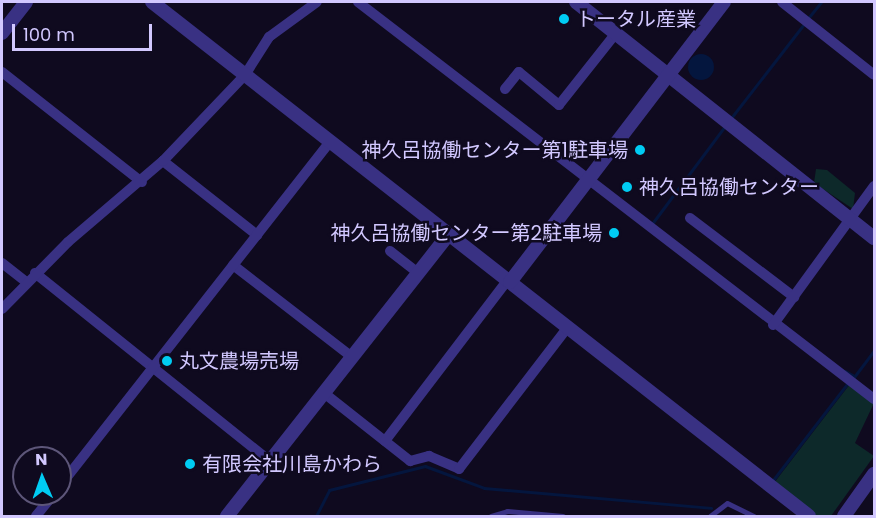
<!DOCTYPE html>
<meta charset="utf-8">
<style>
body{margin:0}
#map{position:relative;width:876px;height:518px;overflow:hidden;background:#0f0a1f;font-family:Poppins,"Noto Sans JP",sans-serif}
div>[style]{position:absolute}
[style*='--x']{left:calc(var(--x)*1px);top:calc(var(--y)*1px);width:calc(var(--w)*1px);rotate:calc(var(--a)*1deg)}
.green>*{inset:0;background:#0d292a}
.water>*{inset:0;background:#04163e}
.round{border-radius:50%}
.stream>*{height:3px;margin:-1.5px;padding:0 1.5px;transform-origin:1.5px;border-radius:1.5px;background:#04163e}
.service>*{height:5px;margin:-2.5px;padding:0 2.5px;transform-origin:2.5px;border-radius:2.5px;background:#393183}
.minor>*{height:10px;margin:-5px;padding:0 5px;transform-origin:5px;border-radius:5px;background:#393183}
.tertiary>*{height:14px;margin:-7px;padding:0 7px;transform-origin:7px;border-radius:7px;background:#393183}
.dots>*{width:16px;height:16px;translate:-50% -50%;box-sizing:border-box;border:3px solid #0f0a1f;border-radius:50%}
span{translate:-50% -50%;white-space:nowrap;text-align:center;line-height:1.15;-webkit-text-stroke:5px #0f0a1f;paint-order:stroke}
.poi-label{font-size:20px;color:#d2c8ff}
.left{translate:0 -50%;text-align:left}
.right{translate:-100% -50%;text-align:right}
.frame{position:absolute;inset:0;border:3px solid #d2c8ff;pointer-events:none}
.north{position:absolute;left:12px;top:446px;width:60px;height:60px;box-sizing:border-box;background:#0f0a1f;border:2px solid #5d5679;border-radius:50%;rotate:358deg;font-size:16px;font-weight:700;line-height:24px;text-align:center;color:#d2c8ff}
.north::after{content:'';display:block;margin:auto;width:21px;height:27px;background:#00ccf3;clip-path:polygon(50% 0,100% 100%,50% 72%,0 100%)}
.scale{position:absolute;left:12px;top:24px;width:140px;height:27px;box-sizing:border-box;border:3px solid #d2c8ff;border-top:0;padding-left:8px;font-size:18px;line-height:21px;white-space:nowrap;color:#d2c8ff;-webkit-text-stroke:4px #0f0a1f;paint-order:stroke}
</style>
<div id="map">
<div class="green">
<div style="clip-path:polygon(816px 169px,827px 170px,855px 193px,853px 209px,814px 183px)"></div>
<div style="clip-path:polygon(850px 384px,874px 403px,855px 443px,874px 456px,831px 516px,817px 516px,774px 483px)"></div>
</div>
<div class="water">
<div class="round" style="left:688px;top:54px;width:26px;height:26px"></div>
</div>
<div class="stream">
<div style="--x:809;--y:17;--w:19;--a:-51"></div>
<div style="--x:731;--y:118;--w:119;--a:-52.2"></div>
<div style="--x:651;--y:225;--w:124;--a:-53.2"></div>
<div style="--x:845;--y:371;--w:10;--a:29"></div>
<div style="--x:854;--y:377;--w:34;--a:-53"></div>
<div style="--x:773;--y:480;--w:121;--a:-52.4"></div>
<div style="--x:316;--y:516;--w:29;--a:-63"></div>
<div style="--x:329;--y:490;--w:99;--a:-14"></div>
<div style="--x:425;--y:466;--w:63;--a:20.4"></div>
<div style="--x:484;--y:488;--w:228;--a:5"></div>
<div style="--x:725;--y:516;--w:1;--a:0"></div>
</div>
<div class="service">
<div style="--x:491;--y:516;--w:17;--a:-17"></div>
<div style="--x:507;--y:511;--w:56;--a:5.1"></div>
<div style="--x:710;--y:516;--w:21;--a:-37"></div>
<div style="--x:727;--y:503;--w:30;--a:26"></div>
</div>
<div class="minor">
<div style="--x:358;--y:2;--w:651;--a:37.57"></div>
<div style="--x:782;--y:2;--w:117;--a:38.4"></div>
<div style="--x:2;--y:72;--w:178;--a:38.2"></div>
<div style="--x:505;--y:89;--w:22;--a:-51"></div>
<div style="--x:519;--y:72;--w:52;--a:39.5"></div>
<div style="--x:559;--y:105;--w:92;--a:-51.6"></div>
<div style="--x:163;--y:161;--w:120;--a:38.2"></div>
<div style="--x:690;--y:218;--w:131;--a:37.2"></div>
<div style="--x:390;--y:251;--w:36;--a:38"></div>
<div style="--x:2;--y:263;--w:31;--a:38"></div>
<div style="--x:233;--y:265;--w:150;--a:37.7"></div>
<div style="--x:35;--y:273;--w:301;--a:38.7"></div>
<div style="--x:2;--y:309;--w:94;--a:-45.4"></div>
<div style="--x:68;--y:242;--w:125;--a:-40.5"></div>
<div style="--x:163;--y:161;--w:119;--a:-46.4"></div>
<div style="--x:245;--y:75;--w:45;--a:-57.7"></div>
<div style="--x:269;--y:37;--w:59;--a:-36.1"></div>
<div style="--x:773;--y:325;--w:172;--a:-54"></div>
<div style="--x:324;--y:393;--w:110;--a:38.3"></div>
<div style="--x:410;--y:461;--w:20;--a:-15"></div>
<div style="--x:429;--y:456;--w:33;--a:23"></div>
<div style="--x:459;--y:469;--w:178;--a:-52.5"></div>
<div style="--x:385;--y:441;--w:201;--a:-52.7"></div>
<div style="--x:60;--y:486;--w:437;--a:-51.9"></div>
<div style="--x:36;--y:516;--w:28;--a:-51"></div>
</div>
<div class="tertiary">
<div style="--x:152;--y:2;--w:834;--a:38.04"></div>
<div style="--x:576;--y:2;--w:380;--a:38.4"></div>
<div style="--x:2;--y:33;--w:39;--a:-52"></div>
<div style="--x:510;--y:282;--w:352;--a:-52.6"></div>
<div style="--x:227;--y:516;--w:357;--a:-51.8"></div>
<div style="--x:844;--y:516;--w:52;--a:-54.5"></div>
</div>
<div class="dots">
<div style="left:564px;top:19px;background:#00ccf3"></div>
<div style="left:640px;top:150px;background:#00ccf3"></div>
<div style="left:627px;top:187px;background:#00ccf3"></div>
<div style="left:614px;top:233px;background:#00ccf3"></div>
<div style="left:167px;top:361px;background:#00ccf3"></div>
<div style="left:190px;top:464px;background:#00ccf3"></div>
</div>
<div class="poi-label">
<span class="left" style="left:576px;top:19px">トータル産業</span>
<span class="right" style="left:628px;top:150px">神久呂協働センター第1駐車場</span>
<span class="left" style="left:639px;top:187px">神久呂協働センター</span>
<span class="right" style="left:602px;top:233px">神久呂協働センター第2駐車場</span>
<span class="left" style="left:179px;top:361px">丸文農場売場</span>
<span class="left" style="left:202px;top:464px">有限会社川島かわら</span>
</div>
<div class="frame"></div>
<div class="north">N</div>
<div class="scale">100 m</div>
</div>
